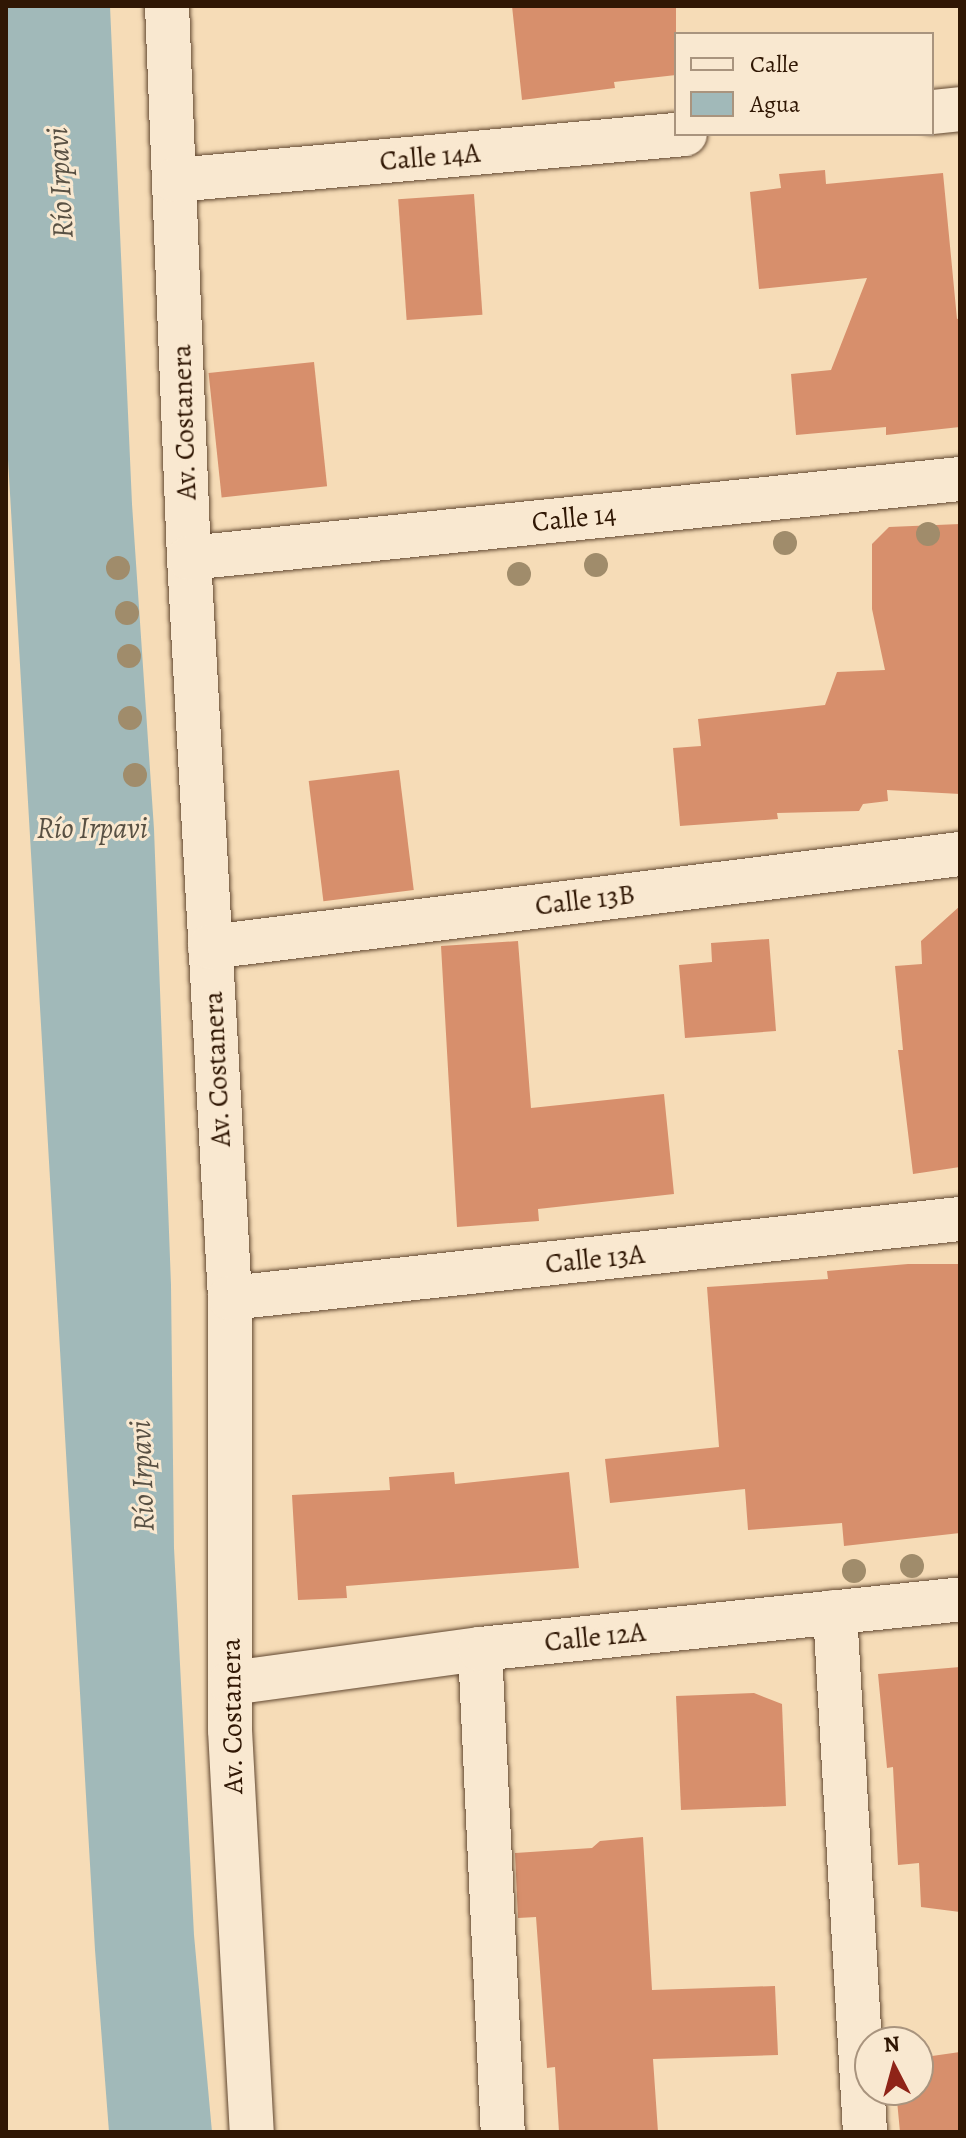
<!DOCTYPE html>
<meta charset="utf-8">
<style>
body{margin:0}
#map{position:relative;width:966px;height:2138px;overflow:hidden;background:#f6dcb7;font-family:Alegreya,serif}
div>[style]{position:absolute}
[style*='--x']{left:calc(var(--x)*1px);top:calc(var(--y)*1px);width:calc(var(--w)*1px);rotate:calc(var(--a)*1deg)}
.water>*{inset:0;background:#a1b9b9}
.building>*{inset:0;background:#d78f6c;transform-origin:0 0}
.roads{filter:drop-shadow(0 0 2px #624831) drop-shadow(0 0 2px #624831)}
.minor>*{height:44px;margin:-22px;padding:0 22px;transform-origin:22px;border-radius:22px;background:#f9e8d0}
.trees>*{width:24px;height:24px;margin:-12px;border-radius:50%;background:#a08c6b}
span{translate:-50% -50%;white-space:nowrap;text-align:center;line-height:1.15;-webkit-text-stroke:6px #f9e8d0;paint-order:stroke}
.street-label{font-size:28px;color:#301704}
.water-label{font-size:30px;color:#585043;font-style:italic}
.frame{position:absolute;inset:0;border:8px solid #301704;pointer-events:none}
.legend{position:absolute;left:674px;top:32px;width:260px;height:104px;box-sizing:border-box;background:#f9e8d0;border:2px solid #a9947e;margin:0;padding:10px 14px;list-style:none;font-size:24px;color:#301704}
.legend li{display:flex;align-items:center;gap:16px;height:40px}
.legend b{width:40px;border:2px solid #a9947e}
.north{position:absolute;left:854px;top:2026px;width:80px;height:80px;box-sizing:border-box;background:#f9e8d0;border:2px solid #a9947e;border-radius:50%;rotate:354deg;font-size:22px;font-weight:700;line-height:32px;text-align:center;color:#301704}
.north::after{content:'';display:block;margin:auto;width:28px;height:36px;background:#8f2418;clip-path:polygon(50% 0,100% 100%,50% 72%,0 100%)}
</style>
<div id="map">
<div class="water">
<div style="clip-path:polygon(6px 6px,110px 6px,132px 504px,154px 829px,171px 1285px,174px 1548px,194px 1935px,212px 2132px,109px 2132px,95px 1950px,6px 425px)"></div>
</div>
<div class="building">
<div style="clip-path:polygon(512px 6px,676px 6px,676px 75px,614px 82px,615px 88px,522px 100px)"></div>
<div style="clip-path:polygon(825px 170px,826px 184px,943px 173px,957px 319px,960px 318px,960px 427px,886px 435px,886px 427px,796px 435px,791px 374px,831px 370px,867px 278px,759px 289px,750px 192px,781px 188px,779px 174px)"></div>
<div style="left:474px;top:194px;width:121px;height:76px;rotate:86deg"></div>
<div style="left:314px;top:362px;width:125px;height:106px;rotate:84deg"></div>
<div style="clip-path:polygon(960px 524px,960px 794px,887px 790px,888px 801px,863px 804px,859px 811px,777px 813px,778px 819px,680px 826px,673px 748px,701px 746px,698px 719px,825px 705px,837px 672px,885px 670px,872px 609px,872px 544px,889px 527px)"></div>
<div style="left:399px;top:770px;width:121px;height:91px;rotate:83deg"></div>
<div style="clip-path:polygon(960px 906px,960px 1167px,913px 1174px,898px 1050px,903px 1050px,895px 966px,922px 964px,921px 941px)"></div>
<div style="clip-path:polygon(769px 939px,776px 1031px,685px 1038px,679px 965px,712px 962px,711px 943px)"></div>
<div style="clip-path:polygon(518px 941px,531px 1108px,664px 1094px,674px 1194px,538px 1209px,539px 1221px,457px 1227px,441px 946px)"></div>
<div style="clip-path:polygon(908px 1264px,960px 1264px,960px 1533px,844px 1546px,842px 1523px,748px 1530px,745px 1489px,610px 1503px,605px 1459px,719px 1447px,707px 1287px,828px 1279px,827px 1271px)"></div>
<div style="clip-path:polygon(454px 1472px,455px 1484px,569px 1472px,579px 1568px,346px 1586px,347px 1598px,298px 1600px,292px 1495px,390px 1490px,389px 1477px)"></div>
<div style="clip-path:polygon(960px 1667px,960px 1912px,921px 1907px,919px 1863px,898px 1865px,893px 1767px,887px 1768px,878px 1674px)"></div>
<div style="clip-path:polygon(754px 1693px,782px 1704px,786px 1806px,681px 1810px,676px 1696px)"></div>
<div style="clip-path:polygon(643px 1837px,652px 1990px,775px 1986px,778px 2055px,653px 2059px,658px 2132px,559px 2132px,555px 2067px,547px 2068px,536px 1917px,518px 1918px,515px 1853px,592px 1848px,600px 1841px)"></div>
<div style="clip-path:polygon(960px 2052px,960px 2132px,900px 2132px,896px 2090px,918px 2090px,918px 2058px)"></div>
</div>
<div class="roads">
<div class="minor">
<div style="--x:167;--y:6;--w:552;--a:87.72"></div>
<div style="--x:189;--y:558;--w:741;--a:86.83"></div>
<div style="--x:230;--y:1298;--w:432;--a:90"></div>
<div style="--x:230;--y:1730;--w:403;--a:86.9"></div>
<div style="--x:932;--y:112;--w:28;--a:-6"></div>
<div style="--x:175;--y:180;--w:512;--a:-5.15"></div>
<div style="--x:189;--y:558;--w:775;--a:-5.85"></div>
<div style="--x:210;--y:947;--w:756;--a:-7.07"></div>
<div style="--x:230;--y:1298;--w:734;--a:-6.18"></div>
<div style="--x:835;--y:1612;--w:521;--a:86.7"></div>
<div style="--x:480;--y:1649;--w:484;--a:87.3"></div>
<div style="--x:231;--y:1683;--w:251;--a:-7.8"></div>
<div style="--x:480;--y:1649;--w:483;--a:-5.9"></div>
</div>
</div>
<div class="trees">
<div style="left:928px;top:534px"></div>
<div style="left:785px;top:543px"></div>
<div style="left:596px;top:565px"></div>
<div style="left:118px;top:568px"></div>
<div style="left:519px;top:574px"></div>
<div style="left:127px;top:613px"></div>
<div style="left:129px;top:656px"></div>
<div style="left:130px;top:718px"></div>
<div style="left:135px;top:775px"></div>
<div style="left:912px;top:1566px"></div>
<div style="left:854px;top:1571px"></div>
</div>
<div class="street-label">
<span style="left:430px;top:157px;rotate:-5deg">Calle 14A</span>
<span style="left:184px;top:422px;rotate:-92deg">Av. Costanera</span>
<span style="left:574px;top:518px;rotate:-6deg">Calle 14</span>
<span style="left:585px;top:900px;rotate:-7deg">Calle 13B</span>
<span style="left:217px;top:1069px;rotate:-93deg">Av. Costanera</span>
<span style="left:595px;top:1259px;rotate:-6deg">Calle 13A</span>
<span style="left:595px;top:1637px;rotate:-6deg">Calle 12A</span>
<span style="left:232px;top:1716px;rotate:-91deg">Av. Costanera</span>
</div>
<div class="water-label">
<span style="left:60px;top:183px;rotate:-93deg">Río Irpavi</span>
<span style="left:92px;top:828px">Río Irpavi</span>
<span style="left:142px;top:1476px;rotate:-92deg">Río Irpavi</span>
</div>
<div class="frame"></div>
<ul class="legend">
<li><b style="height:10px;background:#f9e8d0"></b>Calle</li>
<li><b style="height:22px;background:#a1b9b9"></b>Agua</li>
</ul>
<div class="north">N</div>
</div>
